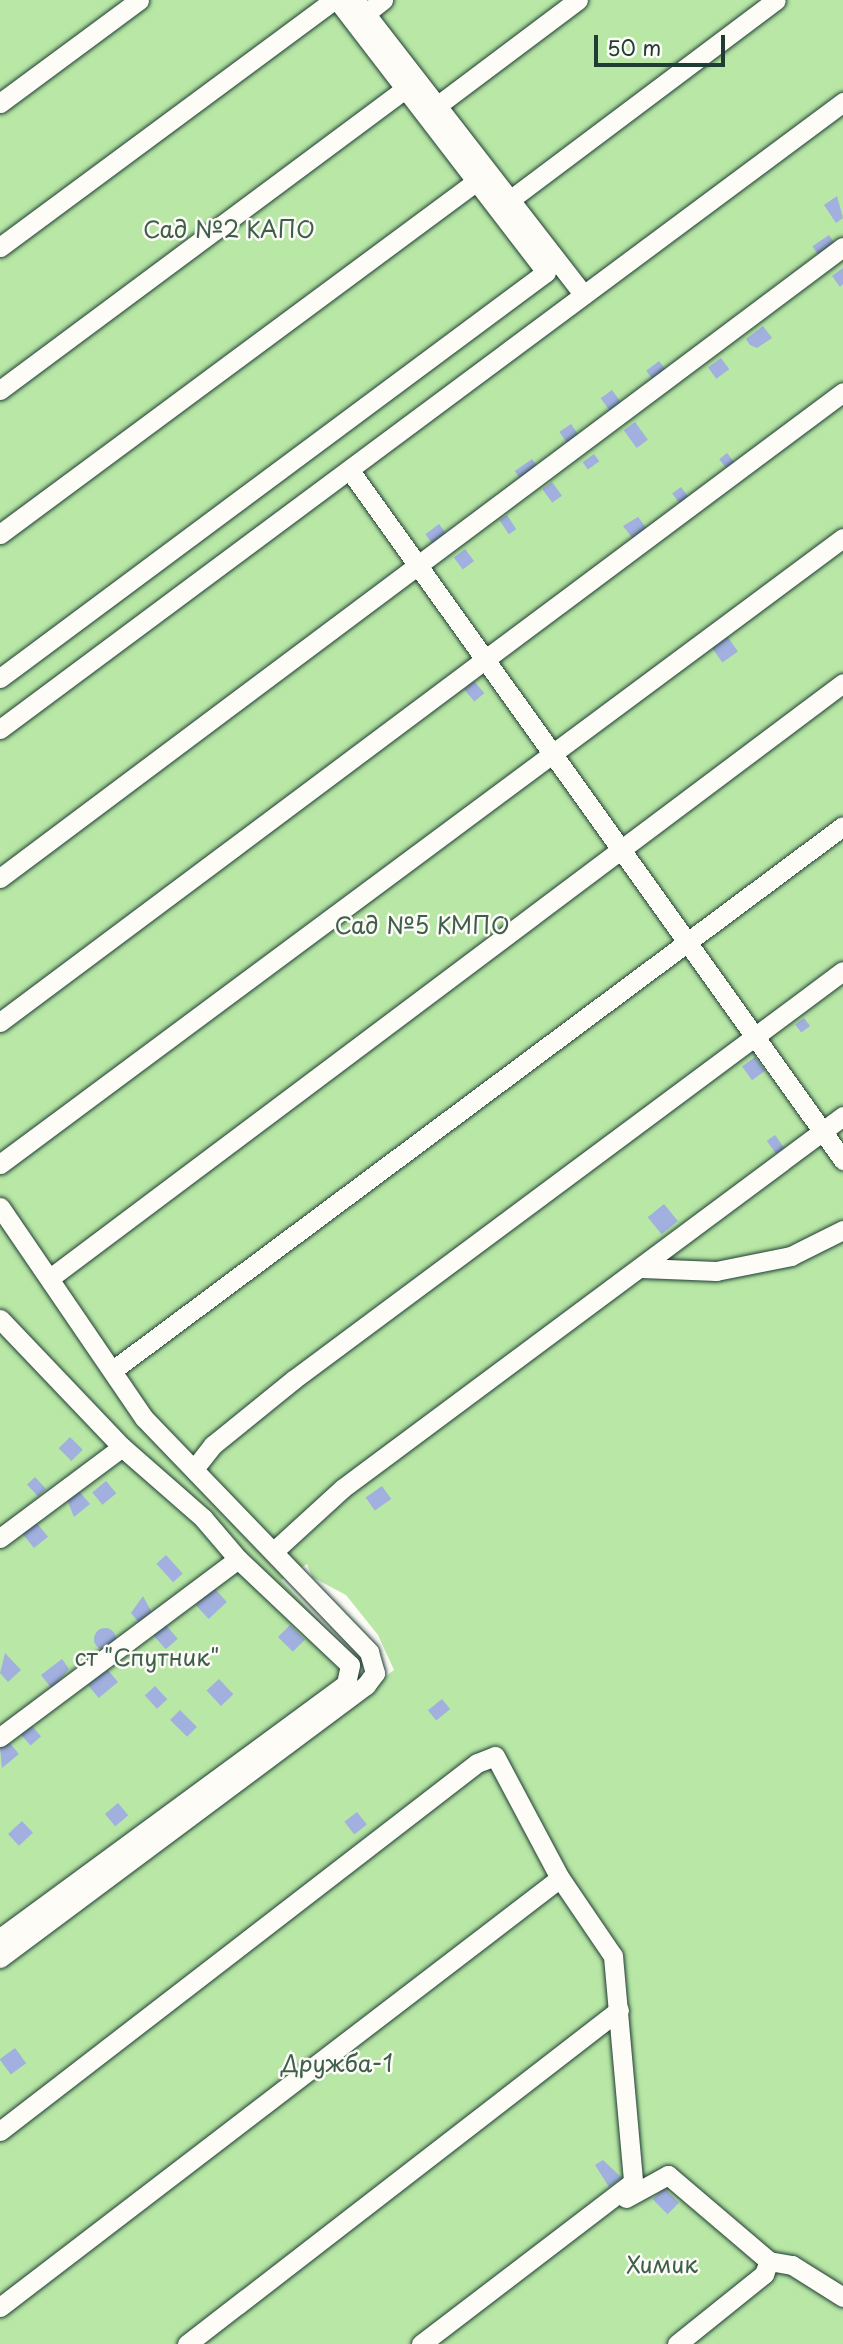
<!DOCTYPE html>
<meta charset="utf-8">
<style>
body{margin:0}
#map{position:relative;width:843px;height:2344px;overflow:hidden;background:#fdfcf7;font-family:"Playpen Sans",sans-serif}
div>[style]{position:absolute}
[style*='--x']{left:calc(var(--x)*1px);top:calc(var(--y)*1px);width:calc(var(--w)*1px);rotate:calc(var(--a)*1deg)}
.green>*{inset:0;background:#b8e7a6}
.building>*{inset:0;background:#a1b0df;transform-origin:0 0}
.round{border-radius:50%}
.roads{filter:drop-shadow(0 0 2px #1f3d34) drop-shadow(0 0 2px #1f3d34)}
.minor>*{height:19px;margin:-9.5px;padding:0 9.5px;transform-origin:9.5px;border-radius:9.5px;background:#fdfcf7}
span{translate:-50% -50%;white-space:nowrap;text-align:center;line-height:1.15;-webkit-text-stroke:5px #fdfcf7;paint-order:stroke}
.park-label{font-size:23px;color:#3e5f4b}
.scale{position:absolute;left:594px;top:35px;width:131px;height:32px;box-sizing:border-box;border:4px solid #1f3d34;border-top:0;padding-left:9px;font-size:21px;line-height:24px;white-space:nowrap;color:#1f3d34;-webkit-text-stroke:5px #fdfcf7;paint-order:stroke}
</style>
<div id="map">
<div class="green">
<div style="clip-path:polygon(0 0,843px 0,843px 2344px,0 2344px,0 1967px,394px 1670px,378px 1635px,346px 1595px,312px 1577px,307px 1564px,281px 1580px,360px 1663px,361px 1679px,0 1950px)"></div>
</div>
<div class="building">
<div style="clip-path:polygon(837px 196px,843px 218px,836px 223px,824px 205px)"></div>
<div style="left:829px;top:235px;width:11px;height:20px;rotate:56deg"></div>
<div style="clip-path:polygon(843px 268px,843px 284px,840px 287px,832px 276px)"></div>
<div style="clip-path:polygon(763px 326px,772px 338px,757px 348px,750px 345px,746px 339px)"></div>
<div style="left:721px;top:358px;width:14px;height:16px;rotate:54deg"></div>
<div style="left:659px;top:361px;width:15px;height:16px;rotate:53deg"></div>
<div style="left:612px;top:390px;width:19px;height:14px;rotate:54deg"></div>
<div style="left:635px;top:422px;width:22px;height:14px;rotate:54deg"></div>
<div style="left:571px;top:424px;width:14px;height:14px;rotate:56deg"></div>
<div style="left:727px;top:453px;width:14px;height:10px;rotate:51deg"></div>
<div style="left:594px;top:454px;width:9px;height:14px;rotate:54deg"></div>
<div style="left:532px;top:459px;width:12px;height:21px;rotate:55deg"></div>
<div style="left:552px;top:482px;width:17px;height:12px;rotate:54deg"></div>
<div style="left:681px;top:487px;width:15px;height:11px;rotate:53deg"></div>
<div style="left:507px;top:515px;width:17px;height:9px;rotate:57deg"></div>
<div style="clip-path:polygon(638px 517px,648px 530px,634px 540px,623px 526px)"></div>
<div style="left:439px;top:524px;width:15px;height:17px;rotate:53deg"></div>
<div style="left:465px;top:549px;width:15px;height:14px;rotate:53deg"></div>
<div style="left:727px;top:636px;width:19px;height:19px;rotate:55deg"></div>
<div style="left:474px;top:681px;width:16px;height:13px;rotate:50deg"></div>
<div style="left:804px;top:1018px;width:10px;height:11px;rotate:53deg"></div>
<div style="left:755px;top:1057px;width:17px;height:16px;rotate:54deg"></div>
<div style="left:775px;top:1135px;width:16px;height:10px;rotate:55deg"></div>
<div style="left:664px;top:1204px;width:22px;height:21px;rotate:51deg"></div>
<div style="left:70px;top:1437px;width:18px;height:16px;rotate:45deg"></div>
<div style="left:35px;top:1477px;width:16px;height:11px;rotate:47deg"></div>
<div style="left:106px;top:1481px;width:16px;height:18px;rotate:50deg"></div>
<div style="left:382px;top:1486px;width:16px;height:20px;rotate:55deg"></div>
<div style="clip-path:polygon(78px 1490px,90px 1504px,74px 1517px,66px 1497px)"></div>
<div style="left:36px;top:1522px;width:19px;height:18px;rotate:51deg"></div>
<div style="left:166px;top:1555px;width:25px;height:13px;rotate:48deg"></div>
<div style="left:214px;top:1588px;width:19px;height:25px;rotate:47deg"></div>
<div style="clip-path:polygon(143px 1596px,152px 1613px,140px 1624px,131px 1613px)"></div>
<div style="left:164px;top:1623px;width:21px;height:16px;rotate:49deg"></div>
<div style="left:290px;top:1625px;width:21px;height:17px;rotate:45deg"></div>
<div class="round" style="left:94px;top:1628px;width:22px;height:22px"></div>
<div style="clip-path:polygon(5px 1653px,21px 1670px,8px 1682px,0 1673px)"></div>
<div style="clip-path:polygon(62px 1659px,69px 1669px,52px 1689px,41px 1675px)"></div>
<div style="left:107px;top:1669px;width:17px;height:25px;rotate:50deg"></div>
<div style="left:219px;top:1679px;width:21px;height:17px;rotate:47deg"></div>
<div style="left:155px;top:1686px;width:18px;height:14px;rotate:47deg"></div>
<div style="left:442px;top:1699px;width:13px;height:18px;rotate:51deg"></div>
<div style="left:180px;top:1710px;width:24px;height:14px;rotate:45deg"></div>
<div style="left:31px;top:1725px;width:15px;height:14px;rotate:48deg"></div>
<div style="clip-path:polygon(8px 1741px,19px 1754px,2px 1768px,0 1748px)"></div>
<div style="left:118px;top:1803px;width:16px;height:17px;rotate:50deg"></div>
<div style="left:357px;top:1812px;width:16px;height:16px;rotate:52deg"></div>
<div style="left:22px;top:1821px;width:16px;height:19px;rotate:47deg"></div>
<div style="left:15px;top:2048px;width:19px;height:19px;rotate:54deg"></div>
<div style="clip-path:polygon(603px 2160px,622px 2178px,609px 2187px,595px 2165px)"></div>
<div style="left:664px;top:2188px;width:21px;height:16px;rotate:45deg"></div>
</div>
<div class="roads">
<div class="minor">
<div style="--x:355;--y:0;--w:373;--a:52.2"></div>
<div style="--x:365;--y:14;--w:23;--a:-38"></div>
<div style="--x:0;--y:103;--w:173;--a:-36.5"></div>
<div style="--x:438;--y:105;--w:175;--a:-36.9"></div>
<div style="--x:511;--y:199;--w:331;--a:-36.9"></div>
<div style="--x:0;--y:247;--w:415;--a:-36.5"></div>
<div style="--x:0;--y:390;--w:506;--a:-36.64"></div>
<div style="--x:351;--y:472;--w:846;--a:54.43"></div>
<div style="--x:0;--y:534;--w:595;--a:-36.52"></div>
<div style="--x:0;--y:678;--w:680;--a:-36.63"></div>
<div style="--x:546;--y:272;--w:343;--a:-127.5"></div>
<div style="--x:0;--y:729;--w:1051;--a:-36.64"></div>
<div style="--x:0;--y:878;--w:1053;--a:-36.82"></div>
<div style="--x:0;--y:1022;--w:1052;--a:-36.77"></div>
<div style="--x:0;--y:1164;--w:1050;--a:-36.6"></div>
<div style="--x:0;--y:1207;--w:255;--a:55.7"></div>
<div style="--x:144;--y:1418;--w:325;--a:46.1"></div>
<div style="--x:369;--y:1652;--w:22;--a:74"></div>
<div style="--x:375;--y:1673;--w:15;--a:127"></div>
<div style="--x:366;--y:1685;--w:457;--a:143.3"></div>
<div style="--x:642;--y:1268;--w:74;--a:2.3"></div>
<div style="--x:716;--y:1271;--w:76;--a:-11.3"></div>
<div style="--x:791;--y:1256;--w:58;--a:-26.6"></div>
<div style="--x:50;--y:1278;--w:991;--a:-36.88"></div>
<div style="--x:0;--y:1319;--w:177;--a:46.4"></div>
<div style="--x:122;--y:1447;--w:108;--a:41.2"></div>
<div style="--x:203;--y:1518;--w:54;--a:49.5"></div>
<div style="--x:238;--y:1559;--w:154;--a:43.4"></div>
<div style="--x:350;--y:1665;--w:19;--a:102"></div>
<div style="--x:346;--y:1684;--w:429;--a:143.7"></div>
<div style="--x:113;--y:1370;--w:910;--a:-36.69"></div>
<div style="--x:194;--y:1469;--w:31;--a:-52"></div>
<div style="--x:213;--y:1445;--w:103;--a:-39.1"></div>
<div style="--x:293;--y:1380;--w:685;--a:-36.64"></div>
<div style="--x:0;--y:1538;--w:152;--a:-36.7"></div>
<div style="--x:274;--y:1551;--w:93;--a:-42.4"></div>
<div style="--x:343;--y:1488;--w:623;--a:-36.65"></div>
<div style="--x:0;--y:1737;--w:297;--a:-36.8"></div>
<div style="--x:0;--y:2131;--w:602;--a:-37.65"></div>
<div style="--x:477;--y:1763;--w:19;--a:-21"></div>
<div style="--x:495;--y:1756;--w:138;--a:62"></div>
<div style="--x:560;--y:1878;--w:94;--a:55.8"></div>
<div style="--x:613;--y:1956;--w:227;--a:84.9"></div>
<div style="--x:633;--y:2182;--w:267;--a:142.6"></div>
<div style="--x:626;--y:2198;--w:48;--a:-28.7"></div>
<div style="--x:668;--y:2175;--w:133;--a:40.4"></div>
<div style="--x:769;--y:2261;--w:23;--a:10"></div>
<div style="--x:792;--y:2265;--w:60;--a:32.1"></div>
<div style="--x:0;--y:2307;--w:705;--a:-37.45"></div>
<div style="--x:187;--y:2344;--w:546;--a:-37.71"></div>
<div style="--x:677;--y:2344;--w:112;--a:-38.8"></div>
<div style="--x:764;--y:2274;--w:14;--a:-69"></div>
</div>
</div>
<div class="park-label">
<span style="left:229px;top:229px">Сад №2 КАПО</span>
<span style="left:422px;top:925px">Сад №5 КМПО</span>
<span style="left:147px;top:1657px">ст "Спутник"</span>
<span style="left:337px;top:2063px">Дружба-1</span>
<span style="left:662px;top:2264px">Химик</span>
</div>
<div class="scale">50 m</div>
</div>
